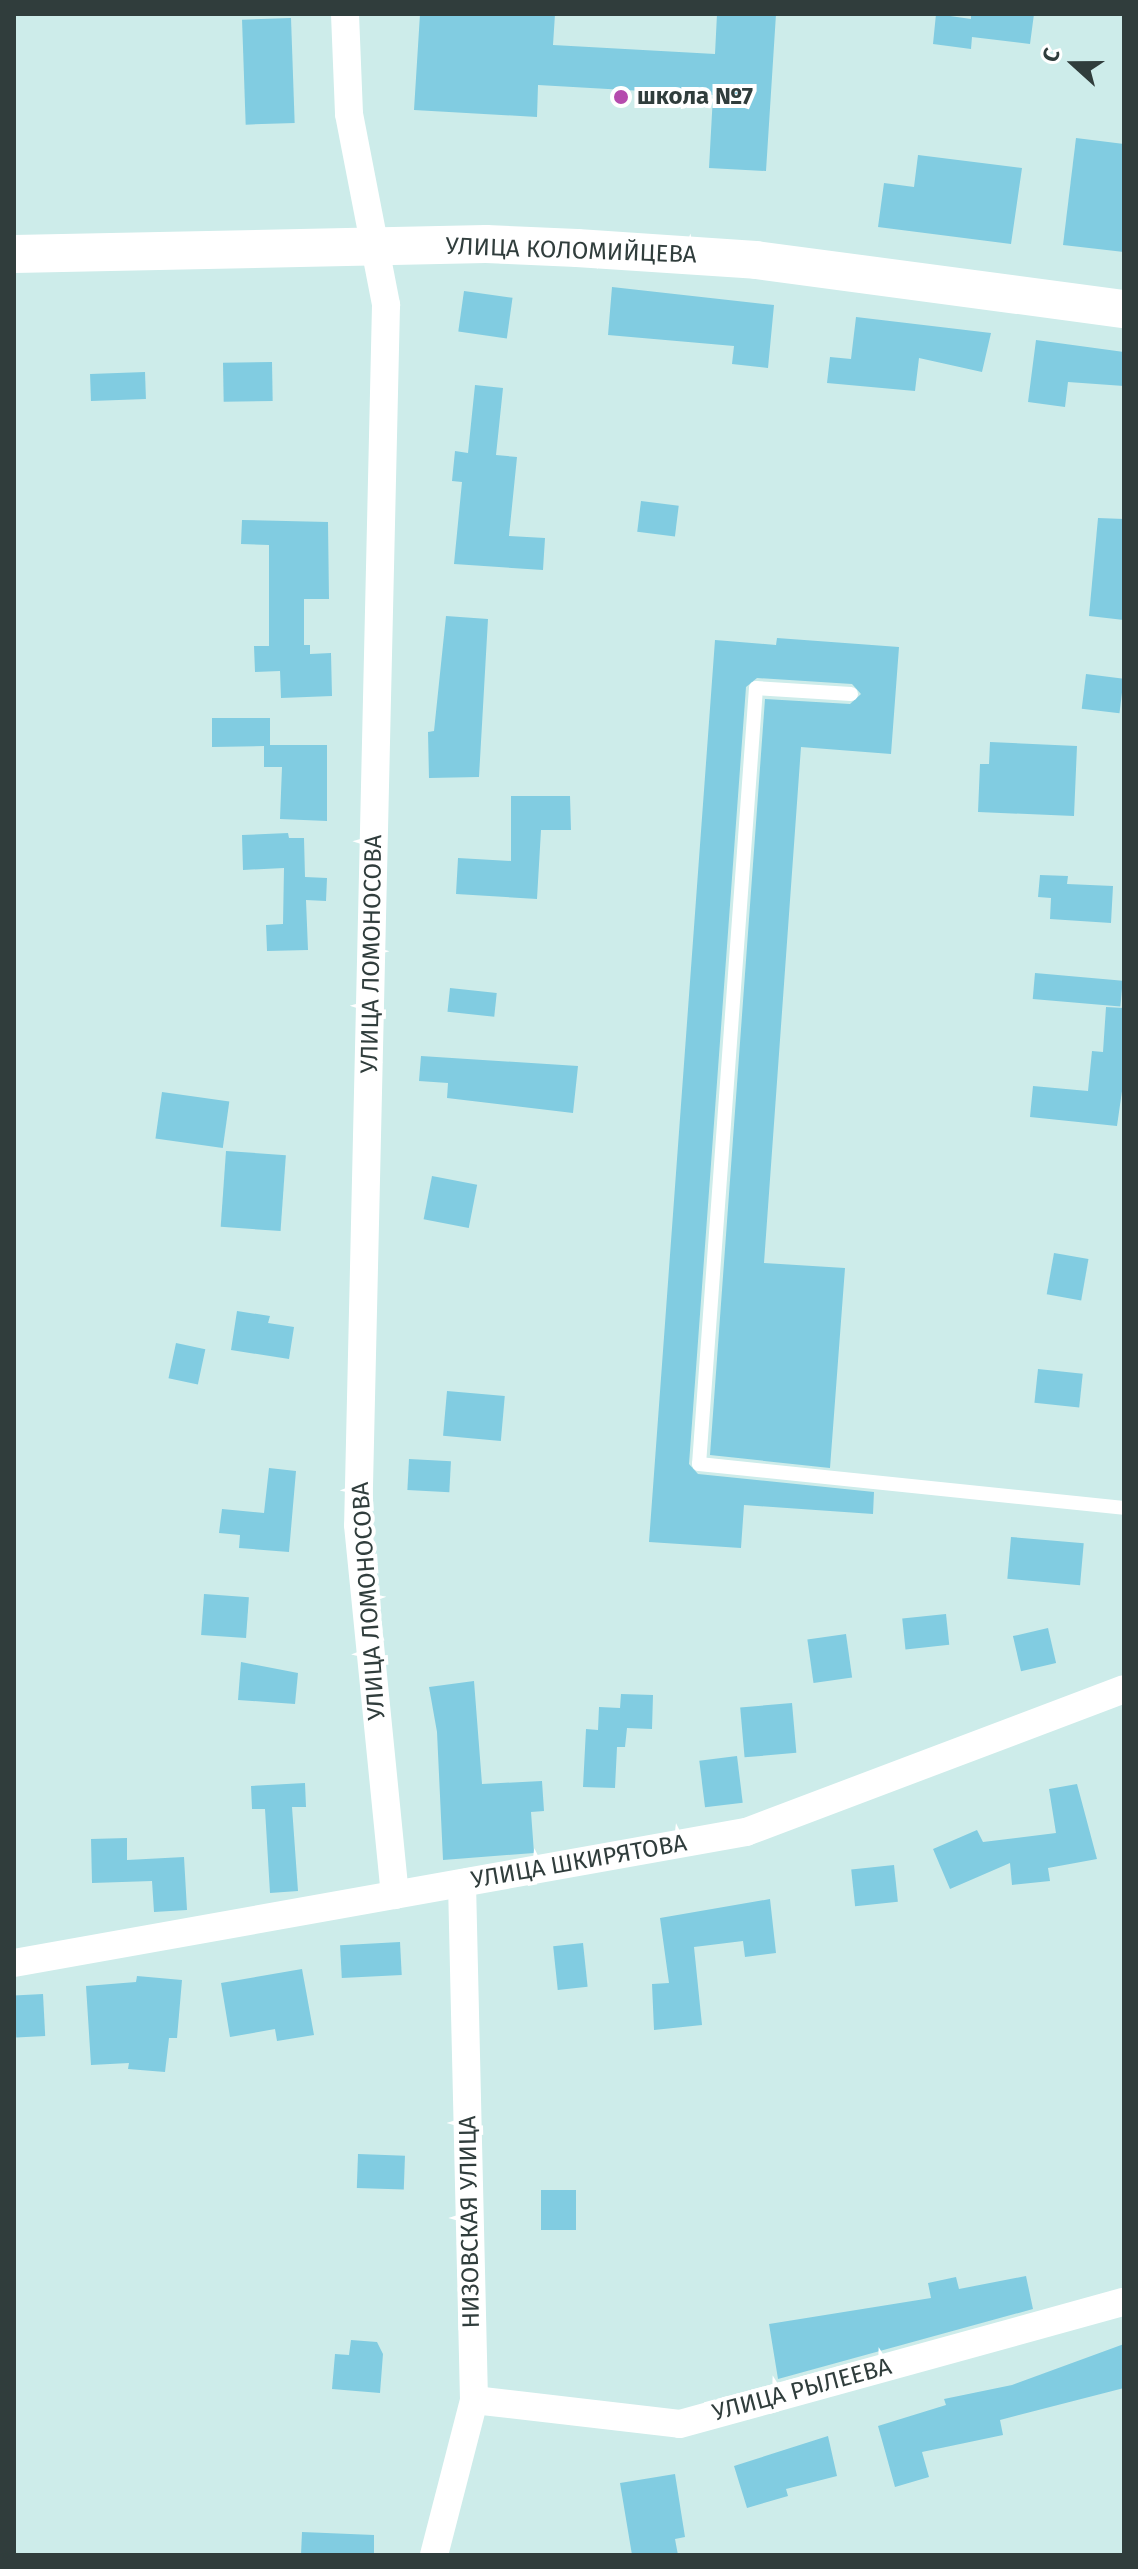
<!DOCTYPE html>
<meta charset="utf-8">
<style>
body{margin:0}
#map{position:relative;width:1138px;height:2569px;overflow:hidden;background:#cdecea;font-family:"Fira Sans",sans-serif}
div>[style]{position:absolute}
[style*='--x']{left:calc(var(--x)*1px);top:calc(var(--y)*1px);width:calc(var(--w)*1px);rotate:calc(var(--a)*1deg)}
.building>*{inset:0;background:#81cce1;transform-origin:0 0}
.service>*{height:14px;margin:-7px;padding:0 7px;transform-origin:7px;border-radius:7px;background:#fff}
.minor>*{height:28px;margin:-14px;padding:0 14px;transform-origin:14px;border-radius:14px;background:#fff}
.secondary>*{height:38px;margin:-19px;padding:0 19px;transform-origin:19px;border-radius:19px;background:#fff}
.dots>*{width:22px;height:22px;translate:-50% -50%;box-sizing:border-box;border:4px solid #fff;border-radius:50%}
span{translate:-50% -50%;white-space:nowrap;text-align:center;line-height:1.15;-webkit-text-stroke:8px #fff;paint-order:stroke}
.poi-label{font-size:24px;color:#303d3c;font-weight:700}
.left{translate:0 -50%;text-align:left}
.street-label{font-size:24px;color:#303d3c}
.frame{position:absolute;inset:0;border:16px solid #303d3c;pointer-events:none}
.north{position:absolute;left:1034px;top:24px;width:80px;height:80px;-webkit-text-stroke:6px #fff;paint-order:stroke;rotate:291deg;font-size:22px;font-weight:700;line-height:32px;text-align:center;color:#303d3c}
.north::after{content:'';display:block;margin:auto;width:28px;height:36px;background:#303d3c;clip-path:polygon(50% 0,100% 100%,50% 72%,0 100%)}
</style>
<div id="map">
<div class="building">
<div style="clip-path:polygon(420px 14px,555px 14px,553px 45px,715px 54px,717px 14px,776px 14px,766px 171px,709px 168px,713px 95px,538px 85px,537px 117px,414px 110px)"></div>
<div style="clip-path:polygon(936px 14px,971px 19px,971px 14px,1034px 14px,1030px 44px,972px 37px,971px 49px,933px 44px)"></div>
<div style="left:291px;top:18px;width:105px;height:49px;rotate:88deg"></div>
<div style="clip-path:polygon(1076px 138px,1124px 144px,1124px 252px,1063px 245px)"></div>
<div style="clip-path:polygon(918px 155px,1022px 168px,1011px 244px,878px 227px,884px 183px,914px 187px)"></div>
<div style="clip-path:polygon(612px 287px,774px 305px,768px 368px,732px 364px,734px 346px,608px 335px)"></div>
<div style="left:464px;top:291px;width:49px;height:41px;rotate:8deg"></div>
<div style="clip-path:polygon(856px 317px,991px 333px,982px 372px,919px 358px,915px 391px,827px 383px,830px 357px,851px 359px)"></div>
<div style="clip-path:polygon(1036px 340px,1124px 352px,1124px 386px,1068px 382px,1065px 407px,1028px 402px)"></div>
<div style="left:272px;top:362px;width:39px;height:49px;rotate:89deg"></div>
<div style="left:145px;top:372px;width:27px;height:55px;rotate:88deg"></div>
<div style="clip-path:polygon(475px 385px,503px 388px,496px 455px,517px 457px,509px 536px,545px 538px,543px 570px,454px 564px,462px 482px,452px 481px,455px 451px,468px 453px)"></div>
<div style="left:641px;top:501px;width:38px;height:31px;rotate:7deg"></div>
<div style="clip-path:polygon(1098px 518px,1124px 519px,1124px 620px,1089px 616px)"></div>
<div style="clip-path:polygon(242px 520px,328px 522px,329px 599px,304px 599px,304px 645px,310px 645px,310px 654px,331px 653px,332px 696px,281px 698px,280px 671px,255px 672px,254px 646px,269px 646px,269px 545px,241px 544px)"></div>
<div style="clip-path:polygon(446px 616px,488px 619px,479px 777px,429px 778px,428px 732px,434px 731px)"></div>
<div style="clip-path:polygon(777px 638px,899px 647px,891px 754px,801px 747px,764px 1263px,845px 1268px,830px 1468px,710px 1455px,765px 699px,850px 704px,861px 694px,852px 684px,757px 678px,746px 687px,689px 1464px,698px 1474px,874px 1492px,873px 1514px,744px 1505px,741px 1548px,649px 1542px,715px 640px,776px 645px)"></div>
<div style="left:1086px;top:674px;width:38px;height:35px;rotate:7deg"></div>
<div style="clip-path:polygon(212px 718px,270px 718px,270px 745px,327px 745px,327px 821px,280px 819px,282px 767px,264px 767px,264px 746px,212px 747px)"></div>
<div style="clip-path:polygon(990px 742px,1077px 746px,1074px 816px,978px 812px,980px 764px,989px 764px)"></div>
<div style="clip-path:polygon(511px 796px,570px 796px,571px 830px,541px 830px,537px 899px,456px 894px,458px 858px,511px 861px)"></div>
<div style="clip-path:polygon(288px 833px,289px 838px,304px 838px,305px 877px,327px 878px,326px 901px,306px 900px,308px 950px,267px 951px,266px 925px,283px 924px,284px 868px,243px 870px,242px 835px)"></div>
<div style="clip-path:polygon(1040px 875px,1068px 876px,1067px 884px,1113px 886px,1111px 923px,1050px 919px,1051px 898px,1038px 897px)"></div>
<div style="left:1035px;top:973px;width:88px;height:26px;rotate:5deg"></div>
<div style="left:450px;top:988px;width:47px;height:24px;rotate:6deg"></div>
<div style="clip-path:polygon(1106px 1007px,1124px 1008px,1124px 1077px,1117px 1126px,1030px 1117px,1033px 1086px,1088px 1091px,1092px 1051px,1103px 1052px)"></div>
<div style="clip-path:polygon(421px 1056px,578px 1066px,573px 1113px,447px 1098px,448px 1083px,419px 1081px)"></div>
<div style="left:162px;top:1092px;width:68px;height:47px;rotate:8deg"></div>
<div style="left:226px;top:1151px;width:60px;height:76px;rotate:4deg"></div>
<div style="left:432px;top:1176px;width:46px;height:44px;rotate:11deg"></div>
<div style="left:1054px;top:1253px;width:35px;height:42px;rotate:10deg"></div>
<div style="clip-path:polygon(237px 1311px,270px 1316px,268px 1323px,294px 1327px,289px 1359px,231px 1350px)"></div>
<div style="left:176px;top:1343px;width:30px;height:36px;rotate:12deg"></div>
<div style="left:1038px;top:1369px;width:45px;height:34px;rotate:6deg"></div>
<div style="left:447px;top:1391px;width:58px;height:45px;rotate:5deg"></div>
<div style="left:409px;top:1459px;width:42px;height:31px;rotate:3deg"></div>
<div style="clip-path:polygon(269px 1468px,296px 1471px,289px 1552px,239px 1548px,240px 1535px,219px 1533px,222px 1509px,264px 1513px)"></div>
<div style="left:1011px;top:1537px;width:73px;height:42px;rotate:5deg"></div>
<div style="left:204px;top:1594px;width:45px;height:41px;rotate:4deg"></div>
<div style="left:946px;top:1614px;width:31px;height:44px;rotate:84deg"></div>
<div style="left:1048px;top:1628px;width:36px;height:36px;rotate:77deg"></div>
<div style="left:846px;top:1634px;width:44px;height:39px;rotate:82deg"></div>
<div style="clip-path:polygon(241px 1662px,298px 1673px,295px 1704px,238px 1700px)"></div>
<div style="clip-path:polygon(474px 1681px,482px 1784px,542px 1781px,544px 1811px,531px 1812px,534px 1853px,443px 1860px,437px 1732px,429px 1687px)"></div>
<div style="clip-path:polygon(621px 1694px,653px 1695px,652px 1729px,627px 1728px,625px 1747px,617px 1747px,615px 1788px,583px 1787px,586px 1729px,598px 1730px,599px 1707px,620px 1708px)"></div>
<div style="left:792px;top:1703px;width:50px;height:52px;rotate:85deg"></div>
<div style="left:737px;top:1756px;width:47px;height:38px;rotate:83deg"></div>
<div style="clip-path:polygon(305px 1783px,306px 1807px,292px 1807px,298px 1891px,270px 1893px,265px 1809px,252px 1809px,251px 1786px)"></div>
<div style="clip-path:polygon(1077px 1784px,1097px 1859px,1048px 1868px,1050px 1881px,1012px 1885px,1010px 1863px,950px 1889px,933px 1849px,977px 1830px,983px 1842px,1056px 1833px,1049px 1789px)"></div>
<div style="clip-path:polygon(127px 1838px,127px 1860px,184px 1857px,187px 1910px,154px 1912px,152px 1881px,92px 1883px,91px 1839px)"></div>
<div style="left:894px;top:1865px;width:37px;height:43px;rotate:84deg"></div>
<div style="clip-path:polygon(770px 1899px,776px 1953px,745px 1957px,743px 1941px,694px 1947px,702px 2025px,654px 2030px,652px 1984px,669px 1983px,660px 1918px)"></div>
<div style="left:400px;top:1942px;width:33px;height:60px;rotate:87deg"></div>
<div style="left:583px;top:1943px;width:44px;height:30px;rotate:84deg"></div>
<div style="clip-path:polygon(302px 1969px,314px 2035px,277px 2041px,275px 2029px,230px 2037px,221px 1983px)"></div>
<div style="clip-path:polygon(137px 1976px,182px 1980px,177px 2038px,169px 2038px,165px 2072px,128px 2069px,129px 2063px,91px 2065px,86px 1986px,136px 1982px)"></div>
<div style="left:43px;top:1994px;width:42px;height:29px;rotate:87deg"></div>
<div style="left:358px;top:2154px;width:47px;height:34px;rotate:2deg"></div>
<div style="left:541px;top:2190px;width:35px;height:40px"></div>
<div style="clip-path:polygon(1026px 2276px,1033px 2309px,778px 2379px,769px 2324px,931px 2298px,928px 2283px,956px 2277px,959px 2289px)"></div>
<div style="clip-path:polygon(351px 2340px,377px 2342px,383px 2354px,380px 2393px,332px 2389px,335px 2354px,349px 2355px)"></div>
<div style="clip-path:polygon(1124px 2344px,1124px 2388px,1000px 2420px,1003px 2435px,922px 2452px,929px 2477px,895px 2487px,878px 2426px,946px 2405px,944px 2399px,1012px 2385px)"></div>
<div style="clip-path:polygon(828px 2436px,837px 2476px,786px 2489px,788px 2496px,747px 2508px,734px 2466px)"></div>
<div style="clip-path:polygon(675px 2474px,685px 2537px,675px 2539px,678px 2555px,632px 2555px,620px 2483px)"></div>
<div style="clip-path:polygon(302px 2532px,374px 2535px,374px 2555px,301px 2555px)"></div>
</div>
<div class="service">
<div style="--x:851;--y:694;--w:95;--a:-176.4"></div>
<div style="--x:756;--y:688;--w:778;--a:94.2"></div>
<div style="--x:699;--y:1464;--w:427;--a:5.9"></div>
</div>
<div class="minor">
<div style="--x:345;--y:14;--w:100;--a:87.7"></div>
<div style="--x:349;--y:114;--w:195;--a:79"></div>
<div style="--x:386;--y:305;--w:1220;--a:91.31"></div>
<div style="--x:358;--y:1525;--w:372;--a:84.3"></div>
<div style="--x:14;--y:1963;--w:744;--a:-10.15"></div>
<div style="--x:746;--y:1832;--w:404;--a:-20.7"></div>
<div style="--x:474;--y:2400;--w:207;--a:6.6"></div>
<div style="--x:680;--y:2424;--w:460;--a:-15.4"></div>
<div style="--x:434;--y:2555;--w:160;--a:-75.5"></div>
<div style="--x:474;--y:2400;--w:517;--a:-91.33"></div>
</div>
<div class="secondary">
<div style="--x:14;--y:254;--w:472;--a:-1.2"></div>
<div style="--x:486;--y:244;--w:91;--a:2.5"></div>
<div style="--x:577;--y:248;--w:179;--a:3.8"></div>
<div style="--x:756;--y:260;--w:371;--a:7.6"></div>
</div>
<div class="dots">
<div style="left:621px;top:97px;background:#b54bad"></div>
</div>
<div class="poi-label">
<span class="left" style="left:637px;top:97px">школа №7</span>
</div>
<div class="street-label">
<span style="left:571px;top:251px;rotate:2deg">УЛИЦА КОЛОМИЙЦЕВА</span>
<span style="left:372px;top:954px;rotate:-89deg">УЛИЦА ЛОМОНОСОВА</span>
<span style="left:369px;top:1601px;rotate:-94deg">УЛИЦА ЛОМОНОСОВА</span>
<span style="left:579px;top:1862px;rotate:-10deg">УЛИЦА ШКИРЯТОВА</span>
<span style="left:470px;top:2222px;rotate:-91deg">НИЗОВСКАЯ УЛИЦА</span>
<span style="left:802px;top:2390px;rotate:-15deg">УЛИЦА РЫЛЕЕВА</span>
</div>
<div class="frame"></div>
<div class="north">С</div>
</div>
